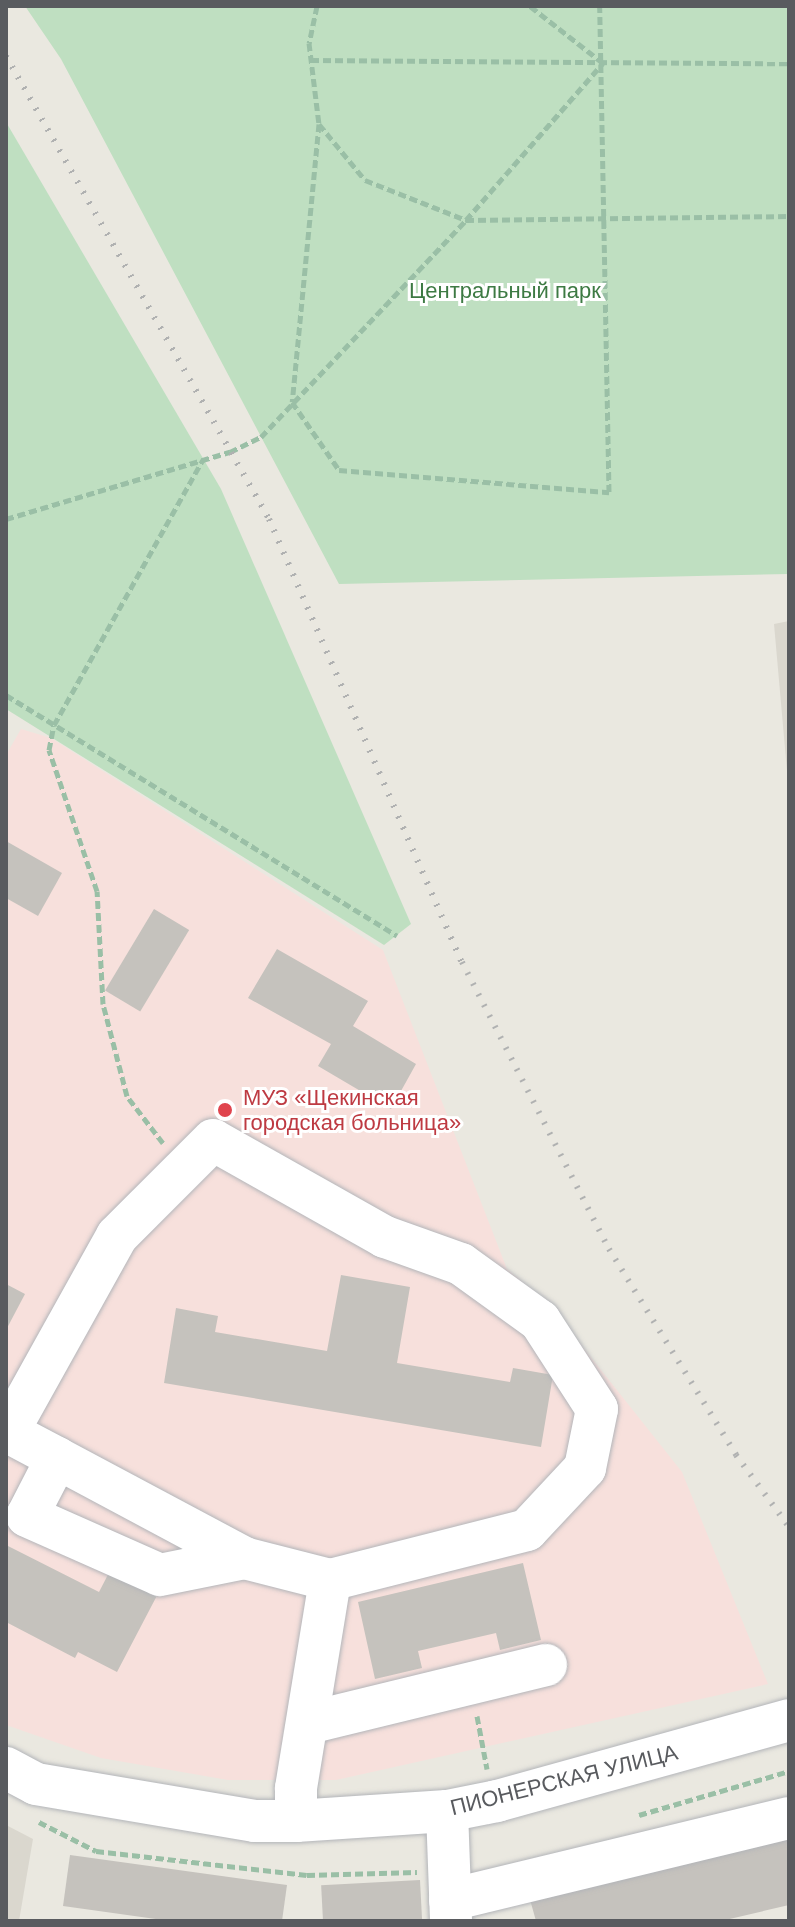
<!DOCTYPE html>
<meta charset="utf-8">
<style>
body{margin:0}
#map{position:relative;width:795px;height:1927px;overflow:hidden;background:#eae8e0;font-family:Helvetica,sans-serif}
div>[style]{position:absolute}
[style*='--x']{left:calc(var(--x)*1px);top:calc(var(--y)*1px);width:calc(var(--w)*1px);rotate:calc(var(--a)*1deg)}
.education>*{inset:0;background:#dad7ce}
.medical>*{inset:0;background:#f7e0dc}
.green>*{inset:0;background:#bfdfc1}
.building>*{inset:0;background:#c5c2bd;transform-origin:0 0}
.path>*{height:5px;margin-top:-2.5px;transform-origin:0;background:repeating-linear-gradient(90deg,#9abfa6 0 8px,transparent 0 12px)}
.roads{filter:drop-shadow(0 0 2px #b3b5b9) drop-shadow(0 0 2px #b3b5b9)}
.minor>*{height:42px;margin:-21px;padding:0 21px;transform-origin:21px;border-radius:21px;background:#fff}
.rail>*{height:6px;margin-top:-3px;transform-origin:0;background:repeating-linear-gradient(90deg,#b0b1b1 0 2px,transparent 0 12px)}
.dots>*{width:22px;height:22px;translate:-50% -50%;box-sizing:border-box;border:4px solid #fff;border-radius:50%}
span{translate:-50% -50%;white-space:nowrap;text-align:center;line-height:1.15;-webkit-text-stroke:6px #fff;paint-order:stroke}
.park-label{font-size:22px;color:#3d7a43}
.health-label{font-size:22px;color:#be3a42}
.left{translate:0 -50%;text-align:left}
.street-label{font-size:22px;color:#595b5f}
.frame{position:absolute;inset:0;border:8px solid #595b5f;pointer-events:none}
</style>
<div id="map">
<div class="education">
<div style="clip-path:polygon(789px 621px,789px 771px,787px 771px,774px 624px)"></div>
<div style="clip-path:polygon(6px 1825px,33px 1839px,19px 1921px,6px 1921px)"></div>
</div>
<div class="medical">
<div style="clip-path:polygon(21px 729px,51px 738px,383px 950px,507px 1269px,547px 1302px,682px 1472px,768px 1684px,336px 1780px,228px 1780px,101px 1758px,6px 1725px,6px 755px)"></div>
</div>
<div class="green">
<div style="clip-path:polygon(25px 6px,789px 6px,788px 574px,339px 584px,61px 59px)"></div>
<div style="clip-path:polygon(6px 122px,221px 489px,411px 924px,384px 945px,6px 709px)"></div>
</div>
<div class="building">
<div style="clip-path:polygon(6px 841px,62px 873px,38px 916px,6px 898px)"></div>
<div style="left:154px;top:909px;width:41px;height:95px;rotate:31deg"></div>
<div style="clip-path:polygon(277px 949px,368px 1001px,353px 1026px,416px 1064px,391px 1109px,318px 1066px,331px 1044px,248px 998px)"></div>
<div style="clip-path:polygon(341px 1275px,410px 1287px,397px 1363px,510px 1382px,513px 1368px,553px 1375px,541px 1447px,164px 1383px,176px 1308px,218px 1316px,215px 1332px,327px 1351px)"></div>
<div style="clip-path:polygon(6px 1284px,25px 1294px,6px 1330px)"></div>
<div style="clip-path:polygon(6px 1545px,99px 1592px,115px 1561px,162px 1586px,117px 1672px,78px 1652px,75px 1658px,6px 1622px)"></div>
<div style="clip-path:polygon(523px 1563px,541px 1640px,500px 1650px,496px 1633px,418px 1651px,422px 1668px,375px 1679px,358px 1602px)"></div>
<div style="clip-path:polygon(789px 1835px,789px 1905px,721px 1921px,536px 1921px,529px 1896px)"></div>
<div style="clip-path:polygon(70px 1855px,287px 1885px,282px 1921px,170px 1921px,63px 1906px)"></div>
<div style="left:420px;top:1880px;width:41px;height:99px;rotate:87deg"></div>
</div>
<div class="path">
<div style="--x:317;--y:6;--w:38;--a:102"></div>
<div style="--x:309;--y:43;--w:82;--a:83"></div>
<div style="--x:319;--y:124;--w:72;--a:50.6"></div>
<div style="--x:365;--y:180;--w:109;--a:21.6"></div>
<div style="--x:466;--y:220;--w:323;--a:-0.7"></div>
<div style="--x:311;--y:60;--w:478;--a:0.4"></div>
<div style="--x:319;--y:124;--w:279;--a:95.5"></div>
<div style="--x:292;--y:402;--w:83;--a:55.3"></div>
<div style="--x:339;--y:470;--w:271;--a:4.7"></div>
<div style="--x:609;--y:492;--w:486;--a:-91.1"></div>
<div style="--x:6;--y:519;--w:234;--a:-16.7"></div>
<div style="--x:230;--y:452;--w:34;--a:-26"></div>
<div style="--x:261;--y:437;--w:299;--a:-46.6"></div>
<div style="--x:466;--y:220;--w:208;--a:-48.9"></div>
<div style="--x:603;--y:63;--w:93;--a:-142"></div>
<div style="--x:6;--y:695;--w:459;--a:31.6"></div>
<div style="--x:163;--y:1143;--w:59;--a:-127.5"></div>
<div style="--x:127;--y:1096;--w:95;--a:-104.6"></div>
<div style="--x:103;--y:1004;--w:113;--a:-93"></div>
<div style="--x:97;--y:891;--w:149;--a:-108.8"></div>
<div style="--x:49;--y:750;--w:25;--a:-79"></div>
<div style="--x:54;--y:725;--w:304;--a:-60.7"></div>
<div style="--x:477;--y:1716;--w:54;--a:79.3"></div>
<div style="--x:639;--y:1815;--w:156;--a:-16.3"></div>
<div style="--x:39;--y:1822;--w:64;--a:27"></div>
<div style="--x:96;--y:1851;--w:212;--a:6.5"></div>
<div style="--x:307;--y:1875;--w:110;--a:-1.6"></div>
</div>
<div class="roads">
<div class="minor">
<div style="--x:6;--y:1431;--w:58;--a:27.9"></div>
<div style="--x:57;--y:1458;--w:212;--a:28.1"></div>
<div style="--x:244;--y:1558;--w:89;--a:14.3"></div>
<div style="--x:330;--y:1580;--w:203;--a:-14.2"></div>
<div style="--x:527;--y:1530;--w:85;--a:-46.9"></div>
<div style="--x:585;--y:1468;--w:60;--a:-78.5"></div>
<div style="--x:597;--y:1409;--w:105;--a:-122.9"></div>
<div style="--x:540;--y:1321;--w:97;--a:-144.2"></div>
<div style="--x:461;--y:1264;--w:81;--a:-160.4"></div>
<div style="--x:385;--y:1237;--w:197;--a:-150.6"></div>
<div style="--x:213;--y:1140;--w:136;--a:135"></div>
<div style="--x:117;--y:1236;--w:224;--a:119.1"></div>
<div style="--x:57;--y:1458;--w:65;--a:117.3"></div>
<div style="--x:27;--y:1516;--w:145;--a:23.9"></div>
<div style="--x:160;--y:1575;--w:86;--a:-11.4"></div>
<div style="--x:308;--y:1723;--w:245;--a:-13.7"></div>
<div style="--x:6;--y:1768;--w:34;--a:28"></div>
<div style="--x:36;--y:1784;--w:222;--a:9.6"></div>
<div style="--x:255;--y:1821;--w:41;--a:0"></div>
<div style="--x:296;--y:1821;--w:151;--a:-3.8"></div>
<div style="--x:447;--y:1811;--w:51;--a:-11.3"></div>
<div style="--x:497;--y:1801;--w:303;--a:-15.5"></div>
<div style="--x:447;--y:1811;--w:110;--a:87.9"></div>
<div style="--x:296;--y:1821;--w:33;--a:-90"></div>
<div style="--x:296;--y:1788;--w:211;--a:-80.7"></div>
<div style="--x:450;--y:1900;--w:349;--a:-13.6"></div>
</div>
</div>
<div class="rail">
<div style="--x:6;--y:56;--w:532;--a:60.4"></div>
<div style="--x:269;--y:519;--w:483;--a:66.5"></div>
<div style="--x:462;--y:962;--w:322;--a:62.9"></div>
<div style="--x:609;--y:1249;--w:242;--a:58.3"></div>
<div style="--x:736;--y:1455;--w:89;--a:53.6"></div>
</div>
<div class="dots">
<div style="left:225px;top:1110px;background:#e0444e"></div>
</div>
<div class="park-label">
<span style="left:505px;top:291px">Центральный парк</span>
</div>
<div class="health-label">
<span class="left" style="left:243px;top:1110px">МУЗ «Щекинская<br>городская больница»</span>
</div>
<div class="street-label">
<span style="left:564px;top:1780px;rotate:-14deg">ПИОНЕРСКАЯ УЛИЦА</span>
</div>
<div class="frame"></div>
</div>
